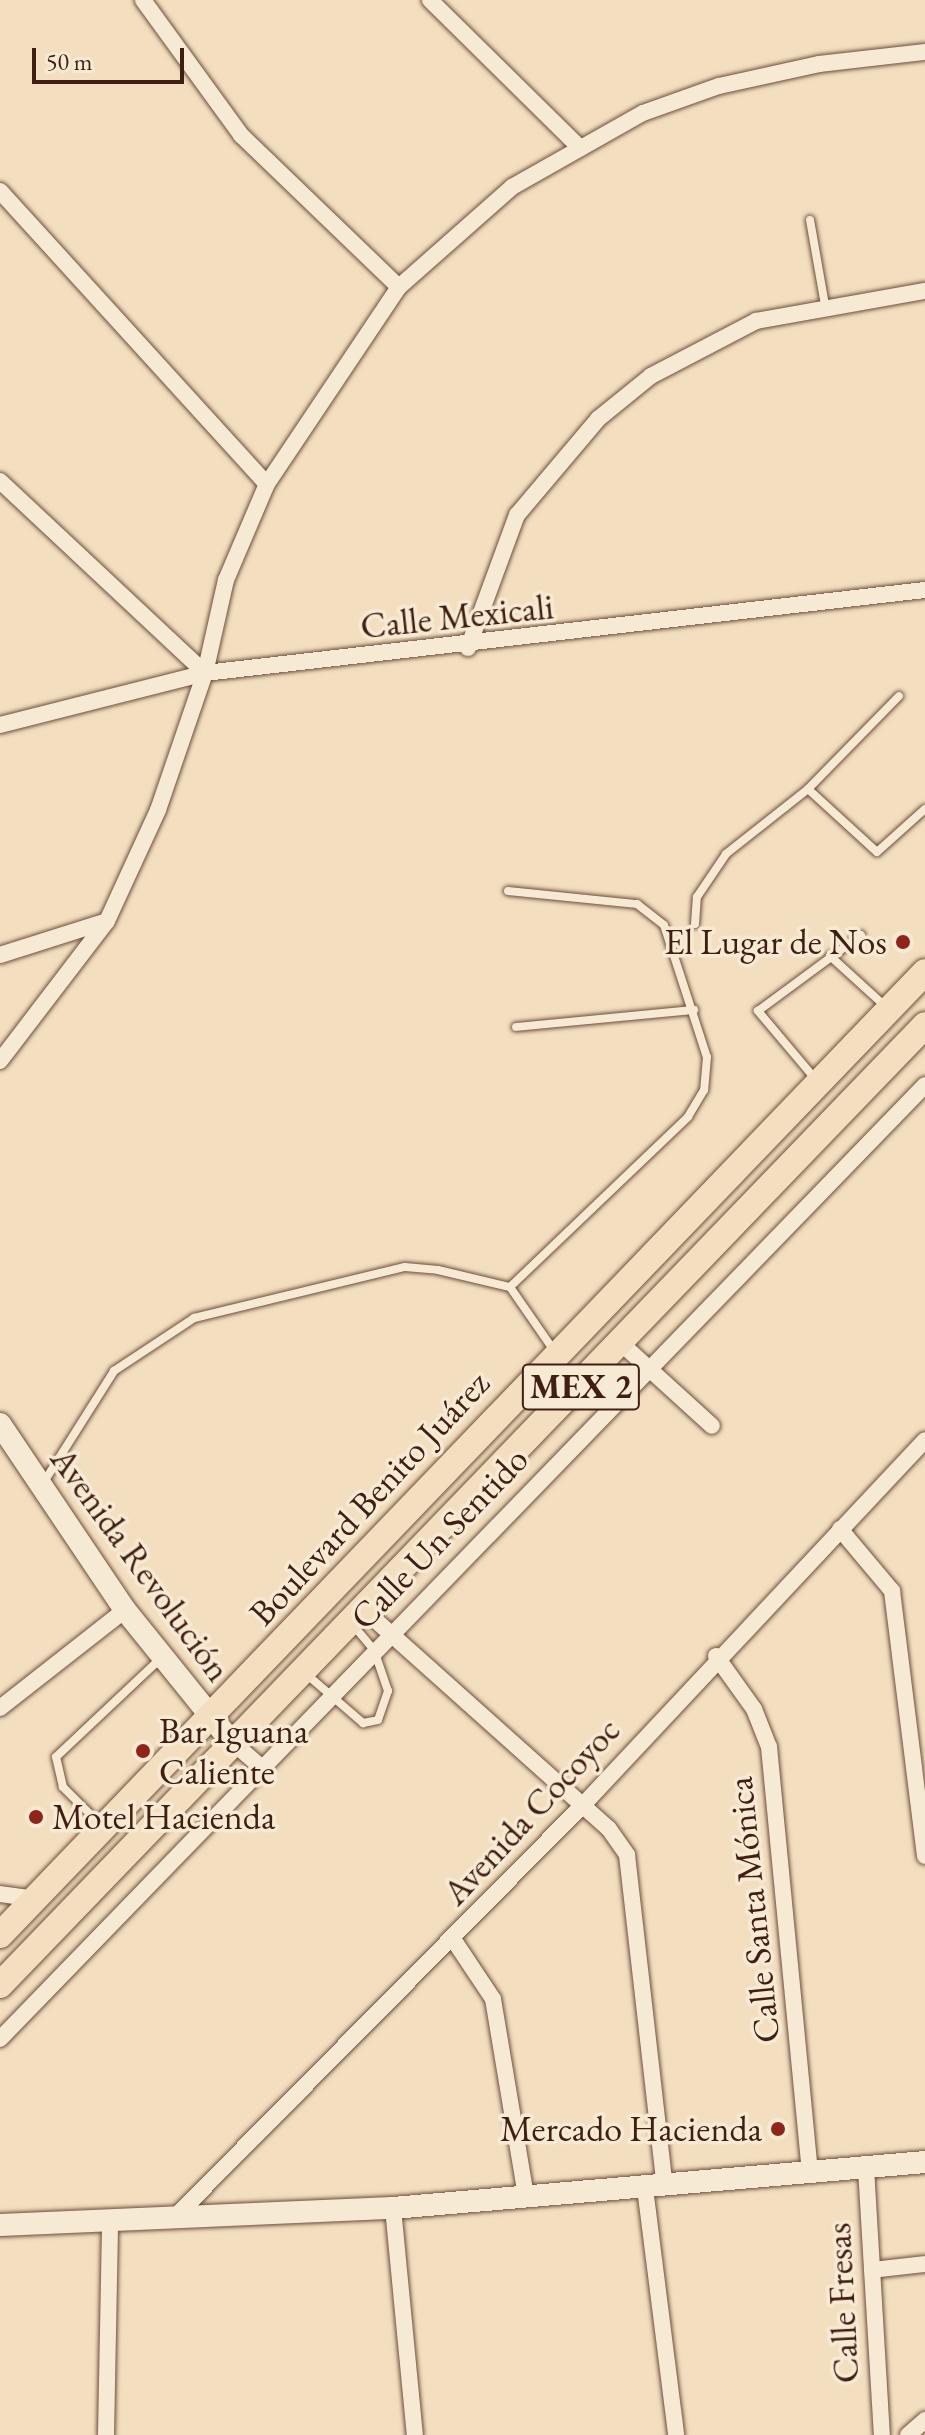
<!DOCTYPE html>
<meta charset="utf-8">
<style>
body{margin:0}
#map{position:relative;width:925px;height:2435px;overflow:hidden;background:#f3dfbf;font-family:"EB Garamond",serif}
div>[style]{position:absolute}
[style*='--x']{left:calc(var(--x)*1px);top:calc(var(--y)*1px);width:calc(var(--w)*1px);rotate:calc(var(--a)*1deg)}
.roads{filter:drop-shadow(0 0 2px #6d4e3c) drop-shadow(0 0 2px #6d4e3c)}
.lane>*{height:8px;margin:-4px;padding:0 4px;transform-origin:4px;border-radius:4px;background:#f7ead5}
.street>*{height:16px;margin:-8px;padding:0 8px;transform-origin:8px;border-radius:8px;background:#f7ead5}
.secondary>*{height:22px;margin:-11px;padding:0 11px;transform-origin:11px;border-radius:11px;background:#f7ead5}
.primary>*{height:26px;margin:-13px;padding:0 13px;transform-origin:13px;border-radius:13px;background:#f3dfbf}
.dots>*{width:22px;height:22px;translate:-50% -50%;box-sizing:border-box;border:4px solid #f7ead5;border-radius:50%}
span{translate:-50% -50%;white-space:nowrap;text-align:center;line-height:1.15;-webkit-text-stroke:7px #f7ead5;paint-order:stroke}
.shield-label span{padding:2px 6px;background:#f7ead5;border:2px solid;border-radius:6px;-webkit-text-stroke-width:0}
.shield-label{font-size:34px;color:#401e11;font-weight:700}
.street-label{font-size:36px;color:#401e11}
.poi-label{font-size:36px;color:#401e11}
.right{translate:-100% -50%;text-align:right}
.left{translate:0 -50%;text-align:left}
.scale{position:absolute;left:32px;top:48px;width:152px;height:36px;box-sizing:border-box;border:4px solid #401e11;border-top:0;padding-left:10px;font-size:24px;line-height:28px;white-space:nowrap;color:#401e11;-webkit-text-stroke:6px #f7ead5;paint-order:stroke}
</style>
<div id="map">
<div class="roads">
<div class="lane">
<div style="--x:810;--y:220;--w:86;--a:80"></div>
<div style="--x:808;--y:789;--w:93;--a:42.4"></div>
<div style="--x:877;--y:852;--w:64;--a:-41.9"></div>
<div style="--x:508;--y:891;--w:130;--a:5.8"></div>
<div style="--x:637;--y:904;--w:34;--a:38"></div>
<div style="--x:664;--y:925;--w:139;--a:72"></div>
<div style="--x:707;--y:1057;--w:33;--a:95"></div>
<div style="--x:704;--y:1090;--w:31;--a:121"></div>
<div style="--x:688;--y:1117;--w:246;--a:136.3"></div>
<div style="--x:695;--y:924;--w:27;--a:-86"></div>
<div style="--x:697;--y:897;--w:52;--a:-56"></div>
<div style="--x:726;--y:854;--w:105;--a:-38.4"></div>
<div style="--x:808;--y:789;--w:130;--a:-45.6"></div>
<div style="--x:830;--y:956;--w:76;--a:42.3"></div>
<div style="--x:516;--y:1027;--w:179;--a:-5.5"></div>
<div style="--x:817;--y:1081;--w:92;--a:-130.1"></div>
<div style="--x:758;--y:1011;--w:128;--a:-36.4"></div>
<div style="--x:42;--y:1485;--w:135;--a:-57.7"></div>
<div style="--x:114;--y:1371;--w:96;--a:-33.5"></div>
<div style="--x:194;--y:1318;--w:217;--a:-13.6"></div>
<div style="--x:405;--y:1267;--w:33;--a:5"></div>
<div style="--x:438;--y:1270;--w:74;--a:13.3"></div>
<div style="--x:510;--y:1287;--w:79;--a:55.3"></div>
<div style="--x:305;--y:1673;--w:77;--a:40.8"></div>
<div style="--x:363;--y:1723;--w:15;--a:-11"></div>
<div style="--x:378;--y:1720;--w:31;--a:-71"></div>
<div style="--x:388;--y:1691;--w:43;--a:-108.9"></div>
<div style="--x:374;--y:1650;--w:31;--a:-130"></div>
<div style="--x:101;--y:1825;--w:54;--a:-135"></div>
<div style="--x:63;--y:1787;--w:31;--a:-103"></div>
<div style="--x:56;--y:1757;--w:144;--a:-43.3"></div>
</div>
<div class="street">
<div style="--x:143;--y:0;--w:167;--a:54"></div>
<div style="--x:241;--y:135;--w:219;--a:43.9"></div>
<div style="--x:430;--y:0;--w:211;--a:44.6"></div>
<div style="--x:0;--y:191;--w:396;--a:47.7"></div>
<div style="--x:0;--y:481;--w:281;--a:43.1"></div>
<div style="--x:468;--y:648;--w:142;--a:-69.8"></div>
<div style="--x:517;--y:515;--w:126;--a:-49.8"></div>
<div style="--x:598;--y:419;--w:68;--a:-39.1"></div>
<div style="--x:651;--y:376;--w:119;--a:-27.6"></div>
<div style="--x:756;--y:321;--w:172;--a:-10.1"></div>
<div style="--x:0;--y:725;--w:211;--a:-14.2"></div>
<div style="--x:205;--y:673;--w:725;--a:-6.58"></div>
<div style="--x:0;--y:955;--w:112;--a:-17.6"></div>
<div style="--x:0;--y:1061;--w:176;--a:-52.6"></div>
<div style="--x:107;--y:921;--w:122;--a:-65.3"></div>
<div style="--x:158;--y:810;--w:145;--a:-71.1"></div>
<div style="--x:205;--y:673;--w:95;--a:-77.3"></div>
<div style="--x:226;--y:580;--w:104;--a:-66.9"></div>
<div style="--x:267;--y:484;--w:237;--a:-56.2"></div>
<div style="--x:399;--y:287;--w:151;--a:-41.5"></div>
<div style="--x:512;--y:187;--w:150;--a:-29.5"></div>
<div style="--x:643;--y:113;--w:81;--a:-19.6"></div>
<div style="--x:719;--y:86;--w:102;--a:-12.4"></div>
<div style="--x:819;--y:64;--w:107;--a:-6.5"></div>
<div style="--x:623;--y:1345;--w:120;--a:42.3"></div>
<div style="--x:840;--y:1529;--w:81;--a:50"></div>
<div style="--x:892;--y:1591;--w:267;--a:82.9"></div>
<div style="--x:363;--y:1609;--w:330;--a:41.8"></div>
<div style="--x:609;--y:1829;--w:32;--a:55"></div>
<div style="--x:627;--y:1855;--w:334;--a:83.5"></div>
<div style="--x:716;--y:1656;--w:65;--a:54.4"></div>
<div style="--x:754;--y:1709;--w:41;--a:68.5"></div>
<div style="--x:769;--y:1747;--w:428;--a:84.5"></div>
<div style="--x:0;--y:1708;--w:159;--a:-38.1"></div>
<div style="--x:230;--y:1740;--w:43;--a:41.2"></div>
<div style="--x:0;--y:1894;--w:35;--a:8"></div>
<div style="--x:453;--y:1939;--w:72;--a:56.3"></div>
<div style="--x:493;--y:1999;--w:201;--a:80.5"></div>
<div style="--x:0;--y:2039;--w:1329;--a:-45.88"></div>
<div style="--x:866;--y:2168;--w:267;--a:86.6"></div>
<div style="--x:645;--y:2188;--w:249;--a:82.8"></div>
<div style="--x:393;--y:2208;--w:228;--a:84.5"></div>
<div style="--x:175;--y:2217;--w:580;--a:-45.28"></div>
<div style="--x:583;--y:1805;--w:500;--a:-46.86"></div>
<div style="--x:872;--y:2270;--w:53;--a:-6.5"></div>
<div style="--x:106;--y:2435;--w:215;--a:-88.9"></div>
<div style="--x:908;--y:2435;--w:23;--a:-41"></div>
</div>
<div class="secondary">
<div style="--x:0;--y:1424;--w:224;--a:56.1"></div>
<div style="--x:125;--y:1610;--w:167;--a:51.1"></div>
<div style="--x:0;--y:2225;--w:393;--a:-2.5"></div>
<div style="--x:393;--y:2208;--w:534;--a:-4.94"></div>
</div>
<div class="primary">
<div style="--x:0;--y:1935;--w:1335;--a:-46.15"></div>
<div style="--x:0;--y:1985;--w:1333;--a:-46.06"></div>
</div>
</div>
<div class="dots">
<div style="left:903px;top:942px;background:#8f2418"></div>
<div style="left:143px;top:1751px;background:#8f2418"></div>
<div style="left:36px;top:1817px;background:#8f2418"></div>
<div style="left:778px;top:2129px;background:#8f2418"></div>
</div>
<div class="shield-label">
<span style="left:581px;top:1387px">MEX 2</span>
</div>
<div class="street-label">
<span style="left:457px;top:616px;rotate:-6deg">Calle Mexicali</span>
<span style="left:369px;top:1498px;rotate:-47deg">Boulevard Benito Juárez</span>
<span style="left:439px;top:1538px;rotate:-46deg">Calle Un Sentido</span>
<span style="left:141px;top:1564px;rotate:54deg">Avenida Revolución</span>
<span style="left:531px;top:1811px;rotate:-47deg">Avenida Cocoyoc</span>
<span style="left:753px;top:1910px;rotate:-96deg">Calle Santa Mónica</span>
<span style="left:842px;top:2303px;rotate:-93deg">Calle Fresas</span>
</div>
<div class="poi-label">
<span class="right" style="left:887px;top:942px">El Lugar de Nos</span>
<span class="left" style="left:159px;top:1751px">Bar Iguana<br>Caliente</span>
<span class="left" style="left:52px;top:1817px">Motel Hacienda</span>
<span class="right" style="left:762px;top:2129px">Mercado Hacienda</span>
</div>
<div class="scale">50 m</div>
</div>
